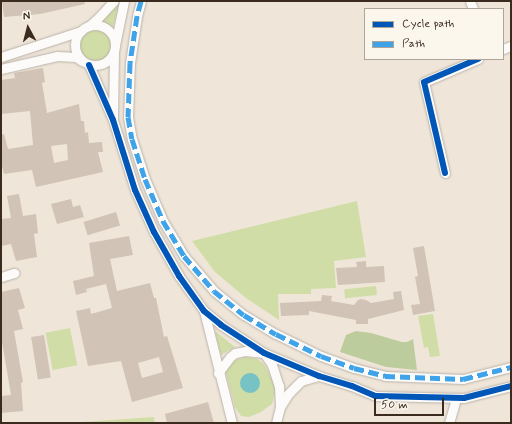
<!DOCTYPE html>
<style>
body{margin:0}
#map{position:relative;width:512px;height:424px;overflow:hidden;background:#efe6d9;font-family:Mynerve,sans-serif}
div>[style]{position:absolute}
[style*='--x']{left:calc(var(--x)*1px);top:calc(var(--y)*1px);width:calc(var(--w)*1px);rotate:calc(var(--a)*1deg)}
.green>*{inset:0;background:#d1dda6;transform-origin:0 0}
.round{border-radius:50%}
.forest>*{inset:0;background:#bccc9d}
.water>*{inset:0;background:#77c2c5}
.building>*{inset:0;background:#d1c3b6;transform-origin:0 0}
.roads{filter:drop-shadow(0 0 1px #bab2aa) drop-shadow(0 0 1px #bab2aa)}
.minor>*{height:9px;margin:-4.5px;padding:0 4.5px;transform-origin:4.5px;border-radius:4.5px;background:#fdfbf9}
.minor>.ring{margin:-4.5px;padding:0;box-sizing:content-box;background:none;border:9px solid #fdfbf9;border-radius:50%}
.quiet>*{height:5px;margin-top:-2.5px;transform-origin:0;background:repeating-linear-gradient(90deg,#3fa3ea 0 10px,transparent 0 15px)}
.cycleway>*{height:6px;margin:-3px;padding:0 3px;transform-origin:3px;border-radius:3px;background:#0057b8}
span{translate:-50% -50%;white-space:nowrap;text-align:center;line-height:1.15;-webkit-text-stroke:3.5px #fbf7ec;paint-order:stroke}
.frame{position:absolute;inset:0;border:2px solid #3b2a1e;pointer-events:none}
.legend{position:absolute;left:364px;top:8px;width:140px;height:52px;box-sizing:border-box;background:#fbf7ec;border:1px solid #aea59a;margin:0;padding:5px 7px;list-style:none;font-size:12px;color:#3b2a1e}
.legend li{display:flex;align-items:center;gap:8px;height:20px}
.legend b{width:20px;border:1px solid #aea59a}
.north{position:absolute;left:8px;top:8px;width:40px;height:40px;-webkit-text-stroke:3px #fbf7ec;paint-order:stroke;rotate:353deg;font-size:11px;font-weight:700;line-height:16px;text-align:center;color:#3b2a1e}
.north::after{content:'';display:block;margin:auto;width:14px;height:18px;background:#3b2a1e;clip-path:polygon(50% 0,100% 100%,50% 72%,0 100%)}
.scale{position:absolute;left:374px;top:398px;width:70px;height:18px;box-sizing:border-box;border:2px solid #3b2a1e;border-top:0;padding-left:5px;font-size:12px;line-height:14px;white-space:nowrap;color:#3b2a1e;-webkit-text-stroke:3px #fbf7ec;paint-order:stroke}
</style>
<div id="map">
<div class="green">
<div style="clip-path:polygon(116px 1px,120px 1px,113px 27px,106px 25px,101px 21px)"></div>
<div class="round" style="left:78px;top:28px;width:34px;height:34px"></div>
<div style="clip-path:polygon(357px 201px,366px 257px,334px 261px,336px 288px,311px 289px,311px 294px,278px 294px,279px 320px,246px 298px,215px 272px,192px 241px)"></div>
<div style="left:376px;top:286px;width:9px;height:32px;rotate:84deg"></div>
<div style="clip-path:polygon(433px 314px,440px 356px,430px 357px,428px 347px,424px 348px,418px 316px)"></div>
<div style="left:70px;top:328px;width:38px;height:25px;rotate:79deg"></div>
<div style="clip-path:polygon(215px 331px,235px 347px,221px 355px)"></div>
<div style="clip-path:polygon(245px 357px,257px 359px,264px 364px,273px 381px,275px 392px,272px 404px,261px 412px,249px 417px,241px 416px,235px 407px,225px 370px,230px 362px)"></div>
<div style="clip-path:polygon(154px 417px,155px 423px,68px 423px)"></div>
</div>
<div class="forest">
<div style="clip-path:polygon(356px 331px,371px 333px,402px 342px,407px 342px,413px 339px,417px 370px,386px 367px,340px 352px,346px 335px)"></div>
</div>
<div class="water">
<div class="round" style="left:240px;top:373px;width:20px;height:20px"></div>
</div>
<div class="building">
<div style="clip-path:polygon(2px 1px,84px 1px,85px 4px,40px 14px,4px 17px)"></div>
<div style="clip-path:polygon(evenodd,43px 68px,45px 82px,42px 83px,47px 113px,79px 104px,81px 121px,84px 121px,85px 133px,88px 132px,89px 143px,102px 142px,103px 152px,98px 152px,103px 172px,36px 187px,32px 170px,4px 174px,1px 162px,1px 135px,4px 134px,8px 149px,33px 145px,30px 111px,1px 114px,1px 80px,15px 78px,14px 73px,43px 68px,67px 144px,68px 160px,54px 163px,51px 146px,67px 144px)"></div>
<div style="clip-path:polygon(19px 194px,23px 216px,36px 214px,38px 233px,34px 234px,37px 257px,16px 261px,11px 244px,1px 246px,1px 219px,11px 218px,7px 196px)"></div>
<div style="clip-path:polygon(71px 199px,73px 207px,80px 205px,84px 217px,57px 224px,51px 204px)"></div>
<div style="left:116px;top:212px;width:14px;height:34px;rotate:73deg"></div>
<div style="clip-path:polygon(evenodd,129px 236px,133px 255px,110px 259px,117px 291px,150px 283px,154px 298px,156px 298px,164px 337px,167px 336px,183px 388px,132px 402px,121px 361px,88px 366px,76px 311px,90px 308px,91px 314px,112px 308px,106px 284px,86px 289px,87px 292px,76px 295px,73px 281px,94px 276px,89px 243px,129px 236px,159px 357px,163px 372px,142px 378px,138px 363px,159px 357px)"></div>
<div style="clip-path:polygon(424px 246px,435px 311px,413px 315px,411px 305px,420px 304px,415px 277px,418px 276px,413px 248px)"></div>
<div style="clip-path:polygon(366px 261px,366px 267px,384px 266px,385px 282px,338px 285px,336px 268px,357px 267px,356px 262px)"></div>
<div style="clip-path:polygon(19px 288px,25px 308px,18px 310px,23px 329px,14px 331px,23px 382px,21px 383px,23px 411px,1px 413px,1px 396px,11px 395px,1px 336px,1px 292px)"></div>
<div style="clip-path:polygon(401px 291px,404px 310px,368px 319px,368px 324px,356px 324px,356px 320px,309px 311px,309px 315px,281px 316px,280px 303px,321px 301px,322px 295px,332px 296px,331px 301px,354px 305px,358px 300px,361px 299px,366px 300px,371px 303px,394px 299px,393px 292px)"></div>
<div style="left:44px;top:335px;width:43px;height:13px;rotate:81deg"></div>
<div style="clip-path:polygon(208px 402px,214px 423px,167px 423px,165px 414px)"></div>
</div>
<div class="roads">
<div class="minor">
<div style="--x:141;--y:1;--w:16;--a:105"></div>
<div style="--x:137;--y:16;--w:48;--a:98.5"></div>
<div style="--x:130;--y:63;--w:54;--a:92.1"></div>
<div style="--x:128;--y:117;--w:22;--a:80"></div>
<div style="--x:132;--y:139;--w:42;--a:72"></div>
<div style="--x:145;--y:179;--w:46;--a:66.8"></div>
<div style="--x:163;--y:221;--w:41;--a:59"></div>
<div style="--x:184;--y:256;--w:46;--a:49.4"></div>
<div style="--x:214;--y:291;--w:38;--a:39"></div>
<div style="--x:244;--y:315;--w:37;--a:31"></div>
<div style="--x:276;--y:334;--w:50;--a:26.1"></div>
<div style="--x:321;--y:356;--w:35;--a:20"></div>
<div style="--x:354;--y:368;--w:32;--a:14"></div>
<div style="--x:385;--y:376;--w:78;--a:2.2"></div>
<div style="--x:463;--y:379;--w:49;--a:-14"></div>
<div style="--x:470;--y:1;--w:9;--a:69"></div>
<div class="ring" style="left:75px;top:25px;width:31px;height:31px"></div>
<div style="--x:89;--y:26;--w:12;--a:-42"></div>
<div style="--x:98;--y:18;--w:23;--a:-47"></div>
<div style="--x:115;--y:45;--w:45;--a:-78.4"></div>
<div style="--x:503;--y:49;--w:9;--a:-21"></div>
<div style="--x:1;--y:57;--w:84;--a:-18"></div>
<div style="--x:89;--y:65;--w:60;--a:66.4"></div>
<div style="--x:113;--y:120;--w:73;--a:72.6"></div>
<div style="--x:135;--y:190;--w:46;--a:65.7"></div>
<div style="--x:154;--y:232;--w:51;--a:60.4"></div>
<div style="--x:179;--y:276;--w:43;--a:54.5"></div>
<div style="--x:204;--y:311;--w:22;--a:39"></div>
<div style="--x:221;--y:325;--w:51;--a:33.1"></div>
<div style="--x:264;--y:353;--w:60;--a:22.7"></div>
<div style="--x:319;--y:376;--w:34;--a:17"></div>
<div style="--x:352;--y:386;--w:26;--a:23"></div>
<div style="--x:376;--y:396;--w:88;--a:1.3"></div>
<div style="--x:464;--y:398;--w:49;--a:-14.3"></div>
<div style="--x:1;--y:69;--w:57;--a:-13.1"></div>
<div style="--x:57;--y:56;--w:19;--a:3"></div>
<div style="--x:76;--y:57;--w:7;--a:34"></div>
<div style="--x:113;--y:117;--w:65;--a:-89.1"></div>
<div style="--x:445;--y:173;--w:93;--a:-103"></div>
<div style="--x:424;--y:82;--w:59;--a:-23.1"></div>
<div style="--x:1;--y:277;--w:14;--a:-17"></div>
<div style="--x:204;--y:311;--w:115;--a:76"></div>
<div style="--x:218;--y:373;--w:20;--a:-53"></div>
<div style="--x:230;--y:357;--w:6;--a:-39"></div>
<div style="--x:235;--y:353;--w:10;--a:-11"></div>
<div style="--x:245;--y:351;--w:19;--a:6"></div>
<div style="--x:264;--y:353;--w:14;--a:56"></div>
<div style="--x:272;--y:365;--w:22;--a:72"></div>
<div style="--x:279;--y:386;--w:21;--a:87"></div>
<div style="--x:280;--y:407;--w:16;--a:104"></div>
<div style="--x:280;--y:407;--w:15;--a:-58"></div>
<div style="--x:288;--y:394;--w:18;--a:-45"></div>
<div style="--x:301;--y:381;--w:19;--a:-16"></div>
<div style="--x:449;--y:423;--w:26;--a:-74"></div>
</div>
</div>
<div class="quiet">
<div style="--x:141;--y:1;--w:16;--a:105"></div>
<div style="--x:137;--y:16;--w:48;--a:98.5"></div>
<div style="--x:130;--y:63;--w:54;--a:92.1"></div>
<div style="--x:128;--y:117;--w:22;--a:80"></div>
<div style="--x:132;--y:139;--w:42;--a:72"></div>
<div style="--x:145;--y:179;--w:46;--a:66.8"></div>
<div style="--x:163;--y:221;--w:41;--a:59"></div>
<div style="--x:184;--y:256;--w:46;--a:49.4"></div>
<div style="--x:214;--y:291;--w:38;--a:39"></div>
<div style="--x:244;--y:315;--w:37;--a:31"></div>
<div style="--x:276;--y:334;--w:50;--a:26.1"></div>
<div style="--x:321;--y:356;--w:35;--a:20"></div>
<div style="--x:354;--y:368;--w:32;--a:14"></div>
<div style="--x:385;--y:376;--w:78;--a:2.2"></div>
<div style="--x:463;--y:379;--w:49;--a:-14"></div>
</div>
<div class="cycleway">
<div style="--x:89;--y:65;--w:60;--a:66.4"></div>
<div style="--x:113;--y:120;--w:73;--a:72.6"></div>
<div style="--x:135;--y:190;--w:46;--a:65.7"></div>
<div style="--x:154;--y:232;--w:51;--a:60.4"></div>
<div style="--x:179;--y:276;--w:43;--a:54.5"></div>
<div style="--x:204;--y:311;--w:22;--a:39"></div>
<div style="--x:221;--y:325;--w:51;--a:33.1"></div>
<div style="--x:264;--y:353;--w:60;--a:22.7"></div>
<div style="--x:319;--y:376;--w:34;--a:17"></div>
<div style="--x:352;--y:386;--w:26;--a:23"></div>
<div style="--x:376;--y:396;--w:88;--a:1.3"></div>
<div style="--x:464;--y:398;--w:49;--a:-14.3"></div>
<div style="--x:445;--y:173;--w:93;--a:-103"></div>
<div style="--x:424;--y:82;--w:59;--a:-23.1"></div>
</div>
<div class="frame"></div>
<ul class="legend">
<li><b style="height:5px;background:#0057b8"></b>Cycle path</li>
<li><b style="height:5px;background:#3fa3ea"></b>Path</li>
</ul>
<div class="north">N</div>
<div class="scale">50 m</div>
</div>
